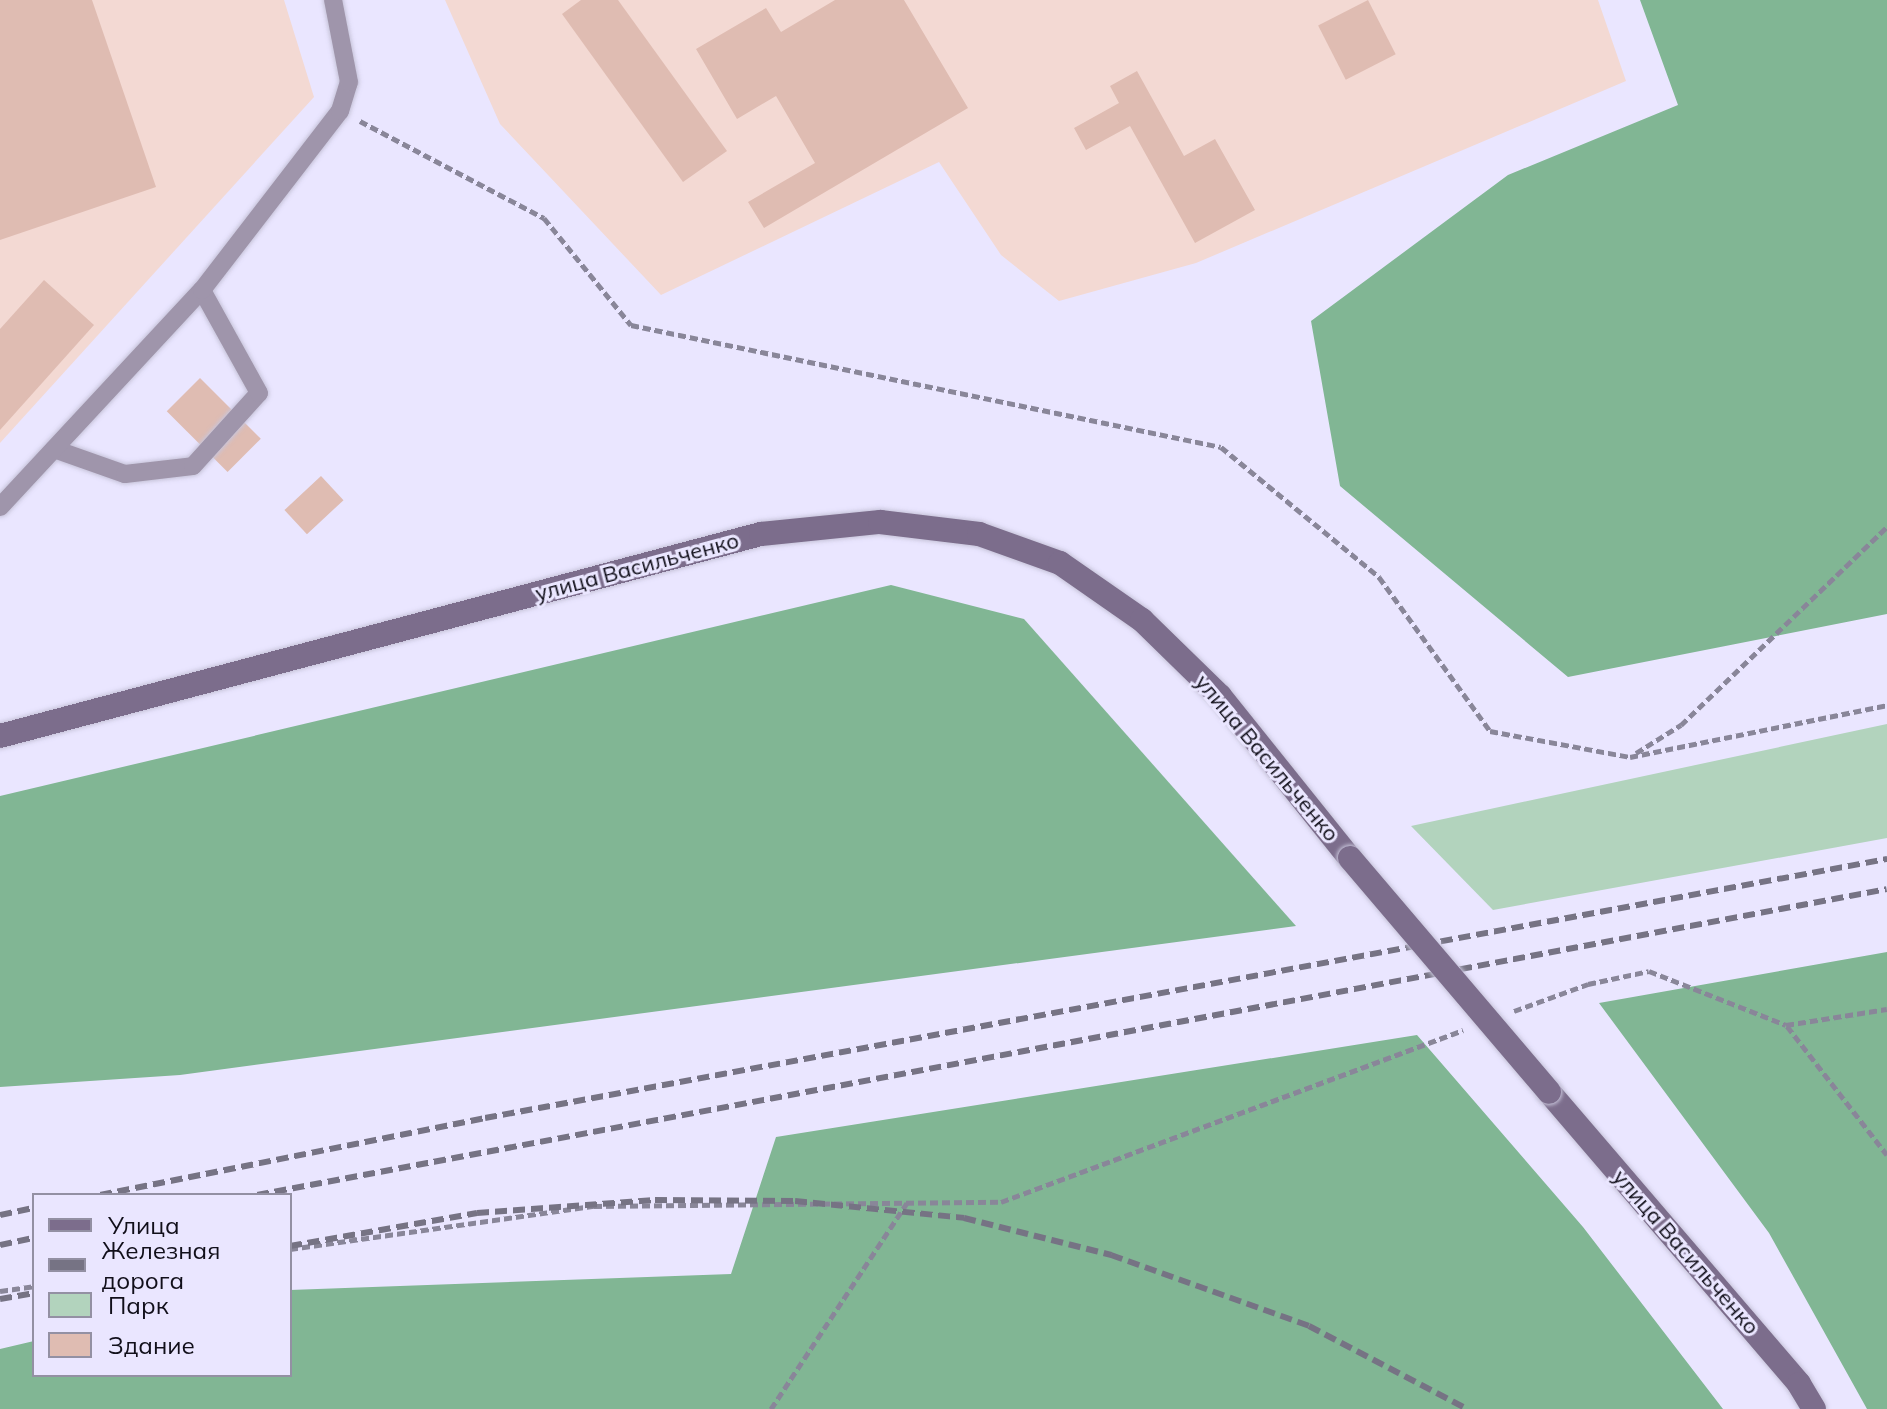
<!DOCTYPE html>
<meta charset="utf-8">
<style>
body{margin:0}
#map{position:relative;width:1887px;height:1409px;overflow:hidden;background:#eae6ff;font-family:Mulish,sans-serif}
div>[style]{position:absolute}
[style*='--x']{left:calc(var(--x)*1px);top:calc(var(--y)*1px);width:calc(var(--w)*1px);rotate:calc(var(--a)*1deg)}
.industrial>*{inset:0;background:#f3d9d3}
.green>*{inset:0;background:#b2d3bd}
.forest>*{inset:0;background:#81b694}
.building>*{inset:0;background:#dfbcb2;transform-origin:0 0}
.path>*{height:5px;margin-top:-2.5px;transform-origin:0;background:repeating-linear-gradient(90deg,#898699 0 8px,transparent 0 12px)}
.roads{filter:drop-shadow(0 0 2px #c7c4da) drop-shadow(0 0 2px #c7c4da)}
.lane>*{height:18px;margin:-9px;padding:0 9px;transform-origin:9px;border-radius:9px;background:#9f95ab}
.secondary>*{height:24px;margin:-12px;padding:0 12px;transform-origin:12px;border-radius:12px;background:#7c6d8c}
.rail>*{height:6px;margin-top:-3px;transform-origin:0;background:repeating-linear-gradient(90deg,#767384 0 12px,transparent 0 18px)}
.bridges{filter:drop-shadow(0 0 2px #c7c4da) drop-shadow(0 0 2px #c7c4da)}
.secondary-bridge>*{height:24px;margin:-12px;padding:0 12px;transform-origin:12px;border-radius:12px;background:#7c6d8c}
span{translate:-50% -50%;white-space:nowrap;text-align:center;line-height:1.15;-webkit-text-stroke:6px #eae6ff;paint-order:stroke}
.street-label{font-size:22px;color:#110f1a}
.legend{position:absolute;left:32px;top:1193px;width:260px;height:184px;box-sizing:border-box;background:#eae6ff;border:2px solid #9390a3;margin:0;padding:10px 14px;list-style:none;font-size:24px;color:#110f1a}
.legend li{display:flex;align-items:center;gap:16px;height:40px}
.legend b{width:40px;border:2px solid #9390a3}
</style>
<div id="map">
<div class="industrial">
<div style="clip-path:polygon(0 0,284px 0,314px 97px,0 443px)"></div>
<div style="clip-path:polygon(445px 0,1598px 0,1626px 81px,1196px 263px,1059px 301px,1001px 255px,939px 162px,661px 295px,500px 124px)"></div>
</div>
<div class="green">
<div style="clip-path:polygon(1887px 724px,1887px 838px,1493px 910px,1411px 826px)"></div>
</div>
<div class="forest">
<div style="clip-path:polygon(1640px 0,1887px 0,1887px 614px,1568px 677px,1340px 486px,1311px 321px,1508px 175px,1678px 105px)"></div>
<div style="clip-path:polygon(891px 585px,1024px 619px,1296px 926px,180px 1075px,0 1087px,0 796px)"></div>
<div style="clip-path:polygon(1887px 952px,1887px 1409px,1867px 1409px,1769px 1233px,1599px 1003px)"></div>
<div style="clip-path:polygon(1417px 1035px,1583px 1227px,1723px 1409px,0 1409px,0 1349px,34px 1341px,34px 1375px,290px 1375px,290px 1290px,731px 1274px,776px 1137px)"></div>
</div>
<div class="building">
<div style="clip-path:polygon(0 0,92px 0,156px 187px,0 240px)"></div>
<div style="clip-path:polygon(581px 0,618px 0,727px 151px,683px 182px,562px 14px)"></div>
<div style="clip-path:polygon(835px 0,904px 0,968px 108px,764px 228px,748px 202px,815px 163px,776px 96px,737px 119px,696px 49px,766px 8px,781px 32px)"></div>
<div style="left:1368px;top:0;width:61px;height:56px;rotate:63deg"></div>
<div style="clip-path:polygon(1137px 71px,1184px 156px,1215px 139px,1255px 210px,1195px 243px,1130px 126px,1086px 150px,1074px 128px,1119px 103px,1110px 86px)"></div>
<div style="clip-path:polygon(44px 280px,94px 325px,0 430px,0 329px)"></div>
<div style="left:200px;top:378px;width:86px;height:47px;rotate:45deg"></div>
<div style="left:321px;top:476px;width:33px;height:50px;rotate:47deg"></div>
</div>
<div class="path">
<div style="--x:360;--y:121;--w:208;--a:27.8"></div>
<div style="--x:544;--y:218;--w:138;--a:50.9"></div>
<div style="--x:631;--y:325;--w:602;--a:11.68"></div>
<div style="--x:1221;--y:447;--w:205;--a:39.4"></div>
<div style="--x:1379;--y:577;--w:190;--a:54.2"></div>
<div style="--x:1490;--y:731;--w:142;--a:10.5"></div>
<div style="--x:1630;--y:757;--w:262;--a:-11.4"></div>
<div style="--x:1636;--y:753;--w:53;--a:-31.9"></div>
<div style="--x:1681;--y:725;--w:286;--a:-43.9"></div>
<div style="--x:1514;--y:1011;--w:79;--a:-20"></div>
<div style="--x:1588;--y:984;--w:62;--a:-12"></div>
<div style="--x:1649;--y:971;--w:147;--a:21.5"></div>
<div style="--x:1786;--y:1025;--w:102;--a:-9"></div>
<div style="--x:1787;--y:1026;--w:163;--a:52.2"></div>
<div style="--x:290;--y:1249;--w:307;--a:-8.1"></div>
<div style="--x:594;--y:1206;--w:407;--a:-0.6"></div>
<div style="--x:1001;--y:1202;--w:493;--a:-20.4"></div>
<div style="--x:0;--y:1291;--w:34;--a:-8"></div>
<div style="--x:771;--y:1409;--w:247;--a:-56.6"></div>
</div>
<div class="roads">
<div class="lane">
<div style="--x:54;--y:449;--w:75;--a:19.4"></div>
<div style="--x:125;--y:474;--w:68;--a:-6.7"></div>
<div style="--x:193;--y:466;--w:98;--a:-47.9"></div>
<div style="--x:259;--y:393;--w:118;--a:-119"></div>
<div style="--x:0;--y:507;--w:296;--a:-47.1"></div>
<div style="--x:202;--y:290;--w:226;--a:-52.4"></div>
<div style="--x:340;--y:111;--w:30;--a:-73"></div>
<div style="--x:349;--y:82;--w:84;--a:-101"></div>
</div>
<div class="secondary">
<div style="--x:0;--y:736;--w:787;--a:-14.87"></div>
<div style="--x:761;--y:534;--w:120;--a:-5.8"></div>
<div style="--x:880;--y:522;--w:100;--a:6.9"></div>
<div style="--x:979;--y:534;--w:86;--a:19.7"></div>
<div style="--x:1060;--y:563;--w:100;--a:34.8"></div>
<div style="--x:1142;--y:620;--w:109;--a:44.3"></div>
<div style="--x:1220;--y:696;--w:208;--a:51.3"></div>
<div style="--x:1549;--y:1092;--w:384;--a:49.4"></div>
<div style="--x:1799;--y:1384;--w:29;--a:59"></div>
</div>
</div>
<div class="rail">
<div style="--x:100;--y:1195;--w:393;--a:-11.3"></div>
<div style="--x:485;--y:1118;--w:1426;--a:-10.47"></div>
<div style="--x:257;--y:1195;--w:1658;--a:-10.63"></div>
<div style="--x:0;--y:1215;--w:35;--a:-12"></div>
<div style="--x:0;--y:1245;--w:35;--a:-12"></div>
<div style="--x:290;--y:1246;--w:190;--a:-10"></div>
<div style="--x:477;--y:1213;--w:178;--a:-4.2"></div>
<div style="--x:655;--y:1200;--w:140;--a:0.4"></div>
<div style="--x:795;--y:1201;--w:170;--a:5.7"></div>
<div style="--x:964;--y:1218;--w:152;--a:14.1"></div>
<div style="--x:1111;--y:1255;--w:210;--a:19.7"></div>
<div style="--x:1309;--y:1326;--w:178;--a:27.7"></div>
<div style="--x:0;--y:1299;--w:35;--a:-10"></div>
</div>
<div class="bridges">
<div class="secondary-bridge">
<div style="--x:1350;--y:858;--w:307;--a:49.6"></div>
</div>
</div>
<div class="street-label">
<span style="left:637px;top:567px;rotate:-15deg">улица Васильченко</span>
<span style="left:1267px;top:758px;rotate:50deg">улица Васильченко</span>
<span style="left:1686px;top:1252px;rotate:49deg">улица Васильченко</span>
</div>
<ul class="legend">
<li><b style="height:10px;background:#7c6d8c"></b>Улица</li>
<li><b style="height:10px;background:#767384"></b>Железная дорога</li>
<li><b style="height:22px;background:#b2d3bd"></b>Парк</li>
<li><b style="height:22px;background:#dfbcb2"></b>Здание</li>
</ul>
</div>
